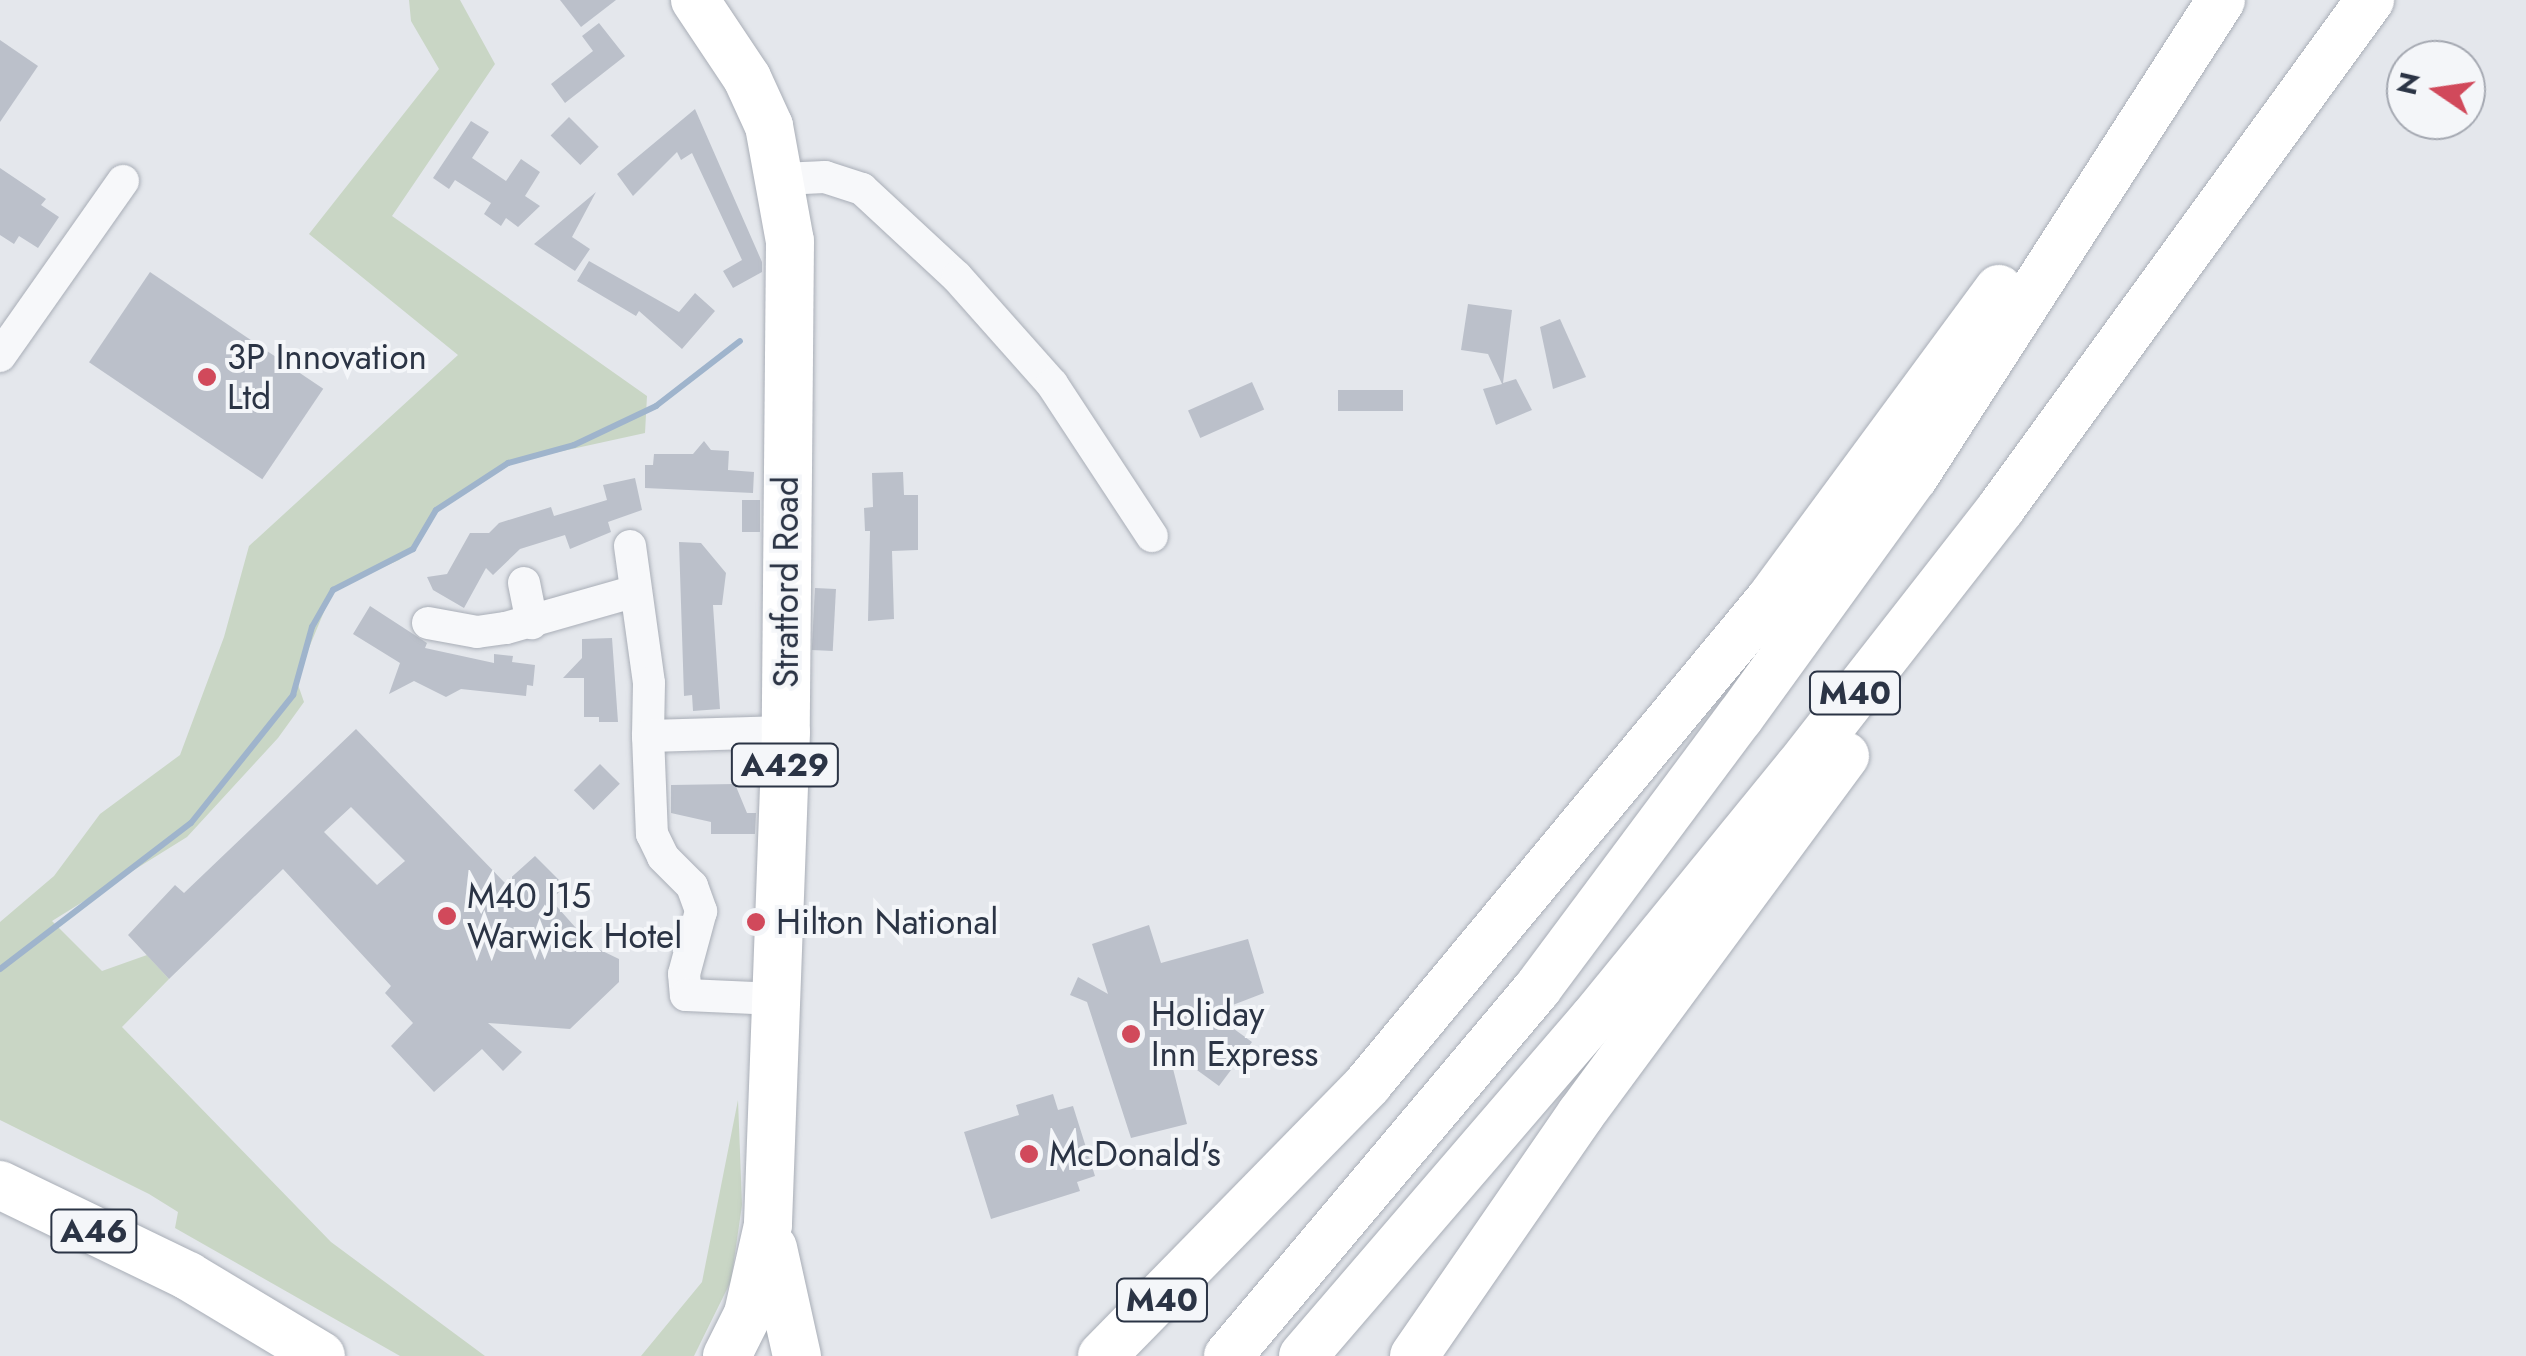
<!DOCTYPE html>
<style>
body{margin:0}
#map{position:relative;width:2526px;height:1356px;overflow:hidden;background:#e4e7ec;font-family:Jost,sans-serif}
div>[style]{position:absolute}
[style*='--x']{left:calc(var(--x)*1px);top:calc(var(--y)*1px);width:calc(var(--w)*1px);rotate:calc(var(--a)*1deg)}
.green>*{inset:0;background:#c9d6c5}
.stream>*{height:6px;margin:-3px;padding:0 3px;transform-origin:3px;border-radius:3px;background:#9fb4cc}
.building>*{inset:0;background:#bbc0ca;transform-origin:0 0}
.roads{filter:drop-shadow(0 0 2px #a9aeb7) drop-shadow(0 0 2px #a9aeb7)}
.minor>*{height:32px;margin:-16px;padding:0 16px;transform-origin:16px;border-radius:16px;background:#f7f8fa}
.highway>*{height:48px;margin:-24px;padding:0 24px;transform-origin:24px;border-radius:24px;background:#fff}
.dots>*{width:28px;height:28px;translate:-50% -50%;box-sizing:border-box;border:5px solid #f4f6f9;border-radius:50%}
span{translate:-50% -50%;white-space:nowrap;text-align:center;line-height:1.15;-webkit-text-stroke:8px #f4f6f9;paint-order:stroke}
.shield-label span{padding:2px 8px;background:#f4f6f9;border:2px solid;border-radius:8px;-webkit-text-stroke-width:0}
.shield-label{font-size:32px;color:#2b3445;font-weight:700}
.poi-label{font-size:35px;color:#2b3445}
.left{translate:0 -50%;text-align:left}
.street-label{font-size:35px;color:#2b3445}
.north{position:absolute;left:2386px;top:40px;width:100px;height:100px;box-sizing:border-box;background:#f4f6f9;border:2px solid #a4a8b1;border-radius:50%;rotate:283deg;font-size:28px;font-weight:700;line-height:40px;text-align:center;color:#2b3445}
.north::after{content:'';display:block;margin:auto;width:35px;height:45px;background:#d1495b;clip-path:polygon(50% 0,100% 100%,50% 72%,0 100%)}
</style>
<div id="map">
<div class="green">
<div style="clip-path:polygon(409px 0,460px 0,495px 64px,392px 216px,647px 396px,645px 433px,508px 463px,436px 510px,413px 549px,399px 560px,333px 590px,296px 679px,304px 702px,278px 738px,187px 837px,52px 921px,102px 971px,147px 955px,169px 979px,122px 1027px,331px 1242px,485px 1356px,400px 1356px,175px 1228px,178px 1212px,149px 1194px,0 1120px,0 922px,54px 876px,100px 814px,180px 755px,224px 637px,249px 546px,458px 355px,309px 234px,439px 69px,411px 21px)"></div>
<div style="clip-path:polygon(738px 1100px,742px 1205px,731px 1281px,694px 1356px,641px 1356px,702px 1282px)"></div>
</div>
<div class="stream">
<div style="--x:0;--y:969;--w:240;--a:-37.4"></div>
<div style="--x:191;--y:823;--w:164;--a:-51.4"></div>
<div style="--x:293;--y:695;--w:71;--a:-74.4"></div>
<div style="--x:312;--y:627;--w:43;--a:-60.4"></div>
<div style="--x:333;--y:590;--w:90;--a:-27.1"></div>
<div style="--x:413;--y:549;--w:45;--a:-59.5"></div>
<div style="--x:436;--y:510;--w:86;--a:-33.1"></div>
<div style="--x:508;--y:463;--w:68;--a:-15.3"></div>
<div style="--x:574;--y:445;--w:91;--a:-25.4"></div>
<div style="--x:656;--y:406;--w:106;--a:-37.7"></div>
</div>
<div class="building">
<div style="clip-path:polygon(560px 0,616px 0,581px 27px)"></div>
<div style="clip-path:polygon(599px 23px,625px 56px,565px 103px,551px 84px,593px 51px,582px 36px)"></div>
<div style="clip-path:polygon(0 40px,38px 66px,0 122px)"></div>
<div style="clip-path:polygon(695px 109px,762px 262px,762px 272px,733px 288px,723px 271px,742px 260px,692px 153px,681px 160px,677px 152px,633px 196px,617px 174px)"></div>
<div style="left:569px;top:117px;width:42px;height:26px;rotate:45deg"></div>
<div style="clip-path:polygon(471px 121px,489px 132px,472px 158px,506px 181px,521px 159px,540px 172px,525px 196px,540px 206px,518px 227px,506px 218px,501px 226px,484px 214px,491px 203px,455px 180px,449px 189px,433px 178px)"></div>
<div style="clip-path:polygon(0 168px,46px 199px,41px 205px,59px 217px,38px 248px,19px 236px,14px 244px,0 235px)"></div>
<div style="clip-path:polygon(596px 192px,572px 237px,590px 249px,575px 271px,534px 244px)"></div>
<div style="clip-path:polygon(589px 261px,679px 312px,695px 293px,715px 311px,682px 349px,639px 311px,636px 316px,577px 281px)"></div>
<div style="left:150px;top:272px;width:209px;height:109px;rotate:34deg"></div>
<div style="clip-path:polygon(1468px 304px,1512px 310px,1503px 383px,1516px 379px,1532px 410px,1496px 425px,1483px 389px,1502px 384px,1488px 354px,1461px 350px)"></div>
<div style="clip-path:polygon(1560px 319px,1586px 377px,1553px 389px,1540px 327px)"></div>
<div style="left:1252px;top:382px;width:30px;height:70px;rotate:66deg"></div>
<div style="left:1403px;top:390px;width:21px;height:65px;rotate:90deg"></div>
<div style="clip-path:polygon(704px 441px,711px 450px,729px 451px,728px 470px,754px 472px,753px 493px,645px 488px,645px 465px,653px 465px,654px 454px,693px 454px)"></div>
<div style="clip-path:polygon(903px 472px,904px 495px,918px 495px,918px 550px,892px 551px,894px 619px,868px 621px,870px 531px,865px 531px,864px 508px,873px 507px,872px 473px)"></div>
<div style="clip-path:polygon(635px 478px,642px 510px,608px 522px,611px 532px,570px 549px,565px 535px,520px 549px,493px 575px,486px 568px,464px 608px,433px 590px,427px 577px,447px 574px,470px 533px,489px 533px,499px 523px,551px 507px,554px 516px,607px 500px,603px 485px)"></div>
<div style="left:742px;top:500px;width:18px;height:32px"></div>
<div style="clip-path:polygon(679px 542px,701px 543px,726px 573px,722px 605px,713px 605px,720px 709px,693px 711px,692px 695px,684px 696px)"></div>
<div style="left:815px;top:588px;width:21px;height:62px;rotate:3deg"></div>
<div style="clip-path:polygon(370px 606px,427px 643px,425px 648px,494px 663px,494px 654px,513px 656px,512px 662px,535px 665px,533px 686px,527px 685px,526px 696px,461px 689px,446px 697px,414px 681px,389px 694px,400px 663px,353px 634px)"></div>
<div style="clip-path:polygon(612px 638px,618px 722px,599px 722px,599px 717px,584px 717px,584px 678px,563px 678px,582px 658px,582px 639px)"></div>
<div style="clip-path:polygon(evenodd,356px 729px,505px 883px,535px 856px,565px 886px,551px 900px,592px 946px,619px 959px,619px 982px,570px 1029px,488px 1023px,522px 1052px,503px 1071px,482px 1049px,434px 1092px,391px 1046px,413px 1023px,385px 993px,391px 986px,283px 869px,169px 979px,128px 935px,175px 885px,184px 893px,356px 729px,351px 807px,405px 861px,377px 885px,324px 832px,351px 807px)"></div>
<div style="left:600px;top:764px;width:28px;height:37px;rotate:45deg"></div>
<div style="clip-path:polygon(735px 784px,747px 813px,756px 813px,755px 834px,711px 834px,711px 822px,671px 813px,671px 785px)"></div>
<div style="clip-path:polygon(1149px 925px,1161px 963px,1248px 939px,1264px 993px,1212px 1013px,1252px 1042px,1219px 1086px,1168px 1049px,1187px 1124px,1131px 1138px,1087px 1002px,1070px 995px,1078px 977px,1108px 994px,1092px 944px)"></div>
<div style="clip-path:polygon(1053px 1094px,1058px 1110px,1073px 1106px,1095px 1176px,1077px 1182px,1080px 1191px,991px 1219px,964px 1132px,1019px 1115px,1016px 1105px)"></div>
</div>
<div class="roads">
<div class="minor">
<div style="--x:782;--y:179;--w:43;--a:-2.7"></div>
<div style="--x:825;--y:177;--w:39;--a:18"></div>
<div style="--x:862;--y:189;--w:129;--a:42.8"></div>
<div style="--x:957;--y:277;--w:143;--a:48.4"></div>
<div style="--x:1052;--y:384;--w:182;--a:56.7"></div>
<div style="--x:0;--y:356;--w:214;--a:-54.9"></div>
<div style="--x:630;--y:546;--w:138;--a:82.1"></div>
<div style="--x:649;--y:683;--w:53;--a:91.1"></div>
<div style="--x:648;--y:736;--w:138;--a:-1.7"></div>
<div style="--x:524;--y:583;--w:41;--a:78.7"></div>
<div style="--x:428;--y:623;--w:50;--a:10.4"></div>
<div style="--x:477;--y:632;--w:29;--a:-8"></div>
<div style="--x:506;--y:628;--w:131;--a:-15.9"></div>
<div style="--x:648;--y:736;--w:98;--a:87.7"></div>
<div style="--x:652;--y:834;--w:25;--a:64"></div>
<div style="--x:663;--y:857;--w:41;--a:45"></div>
<div style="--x:692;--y:886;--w:27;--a:70"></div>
<div style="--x:701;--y:911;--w:65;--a:105.1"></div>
<div style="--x:684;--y:974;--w:21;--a:85"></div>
<div style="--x:686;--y:995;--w:91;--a:2.5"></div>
</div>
<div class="highway">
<div style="--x:695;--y:0;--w:94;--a:56.3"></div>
<div style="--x:747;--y:78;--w:53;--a:65.4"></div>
<div style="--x:769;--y:126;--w:117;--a:79.7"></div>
<div style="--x:790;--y:241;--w:491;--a:90.5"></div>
<div style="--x:786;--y:732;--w:493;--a:92.1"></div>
<div style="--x:768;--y:1225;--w:91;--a:102.7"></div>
<div style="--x:748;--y:1314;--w:47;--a:116.6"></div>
<div style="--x:0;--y:1185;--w:209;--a:25.8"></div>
<div style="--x:188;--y:1276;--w:155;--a:31"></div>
<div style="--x:773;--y:1248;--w:111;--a:77.5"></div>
<div style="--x:1102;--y:1356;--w:380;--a:-45.6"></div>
<div style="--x:1368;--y:1084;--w:631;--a:-50.33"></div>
<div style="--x:1771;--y:598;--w:384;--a:-53.6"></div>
<div style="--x:1228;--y:1356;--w:480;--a:-49.9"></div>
<div style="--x:1537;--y:989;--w:339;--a:-53.3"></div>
<div style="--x:1740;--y:717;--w:296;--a:-54.1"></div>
<div style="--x:1914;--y:477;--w:567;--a:-57.23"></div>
<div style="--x:1303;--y:1356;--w:445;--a:-49.3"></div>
<div style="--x:1593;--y:1019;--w:324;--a:-50.8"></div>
<div style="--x:1798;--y:768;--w:330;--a:-52"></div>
<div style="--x:2001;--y:508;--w:628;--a:-54.01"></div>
<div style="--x:1414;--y:1356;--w:294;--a:-55.4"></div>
<div style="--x:1581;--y:1114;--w:445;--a:-53.6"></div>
</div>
</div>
<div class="dots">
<div style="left:207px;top:377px;background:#d1495b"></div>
<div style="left:447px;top:916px;background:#d1495b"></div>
<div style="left:756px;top:922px;background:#d1495b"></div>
<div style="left:1131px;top:1034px;background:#d1495b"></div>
<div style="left:1029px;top:1154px;background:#d1495b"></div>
</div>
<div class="shield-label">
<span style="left:1855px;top:693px">M40</span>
<span style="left:785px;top:765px">A429</span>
<span style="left:94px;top:1231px">A46</span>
<span style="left:1162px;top:1300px">M40</span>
</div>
<div class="poi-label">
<span class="left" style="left:227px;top:377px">3P Innovation<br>Ltd</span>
<span class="left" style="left:467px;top:916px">M40 J15<br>Warwick Hotel</span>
<span class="left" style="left:776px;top:922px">Hilton National</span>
<span class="left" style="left:1151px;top:1034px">Holiday<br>Inn Express</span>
<span class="left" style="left:1049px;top:1154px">McDonald's</span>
</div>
<div class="street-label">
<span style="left:786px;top:582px;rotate:-90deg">Stratford Road</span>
</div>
<div class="north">N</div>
</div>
